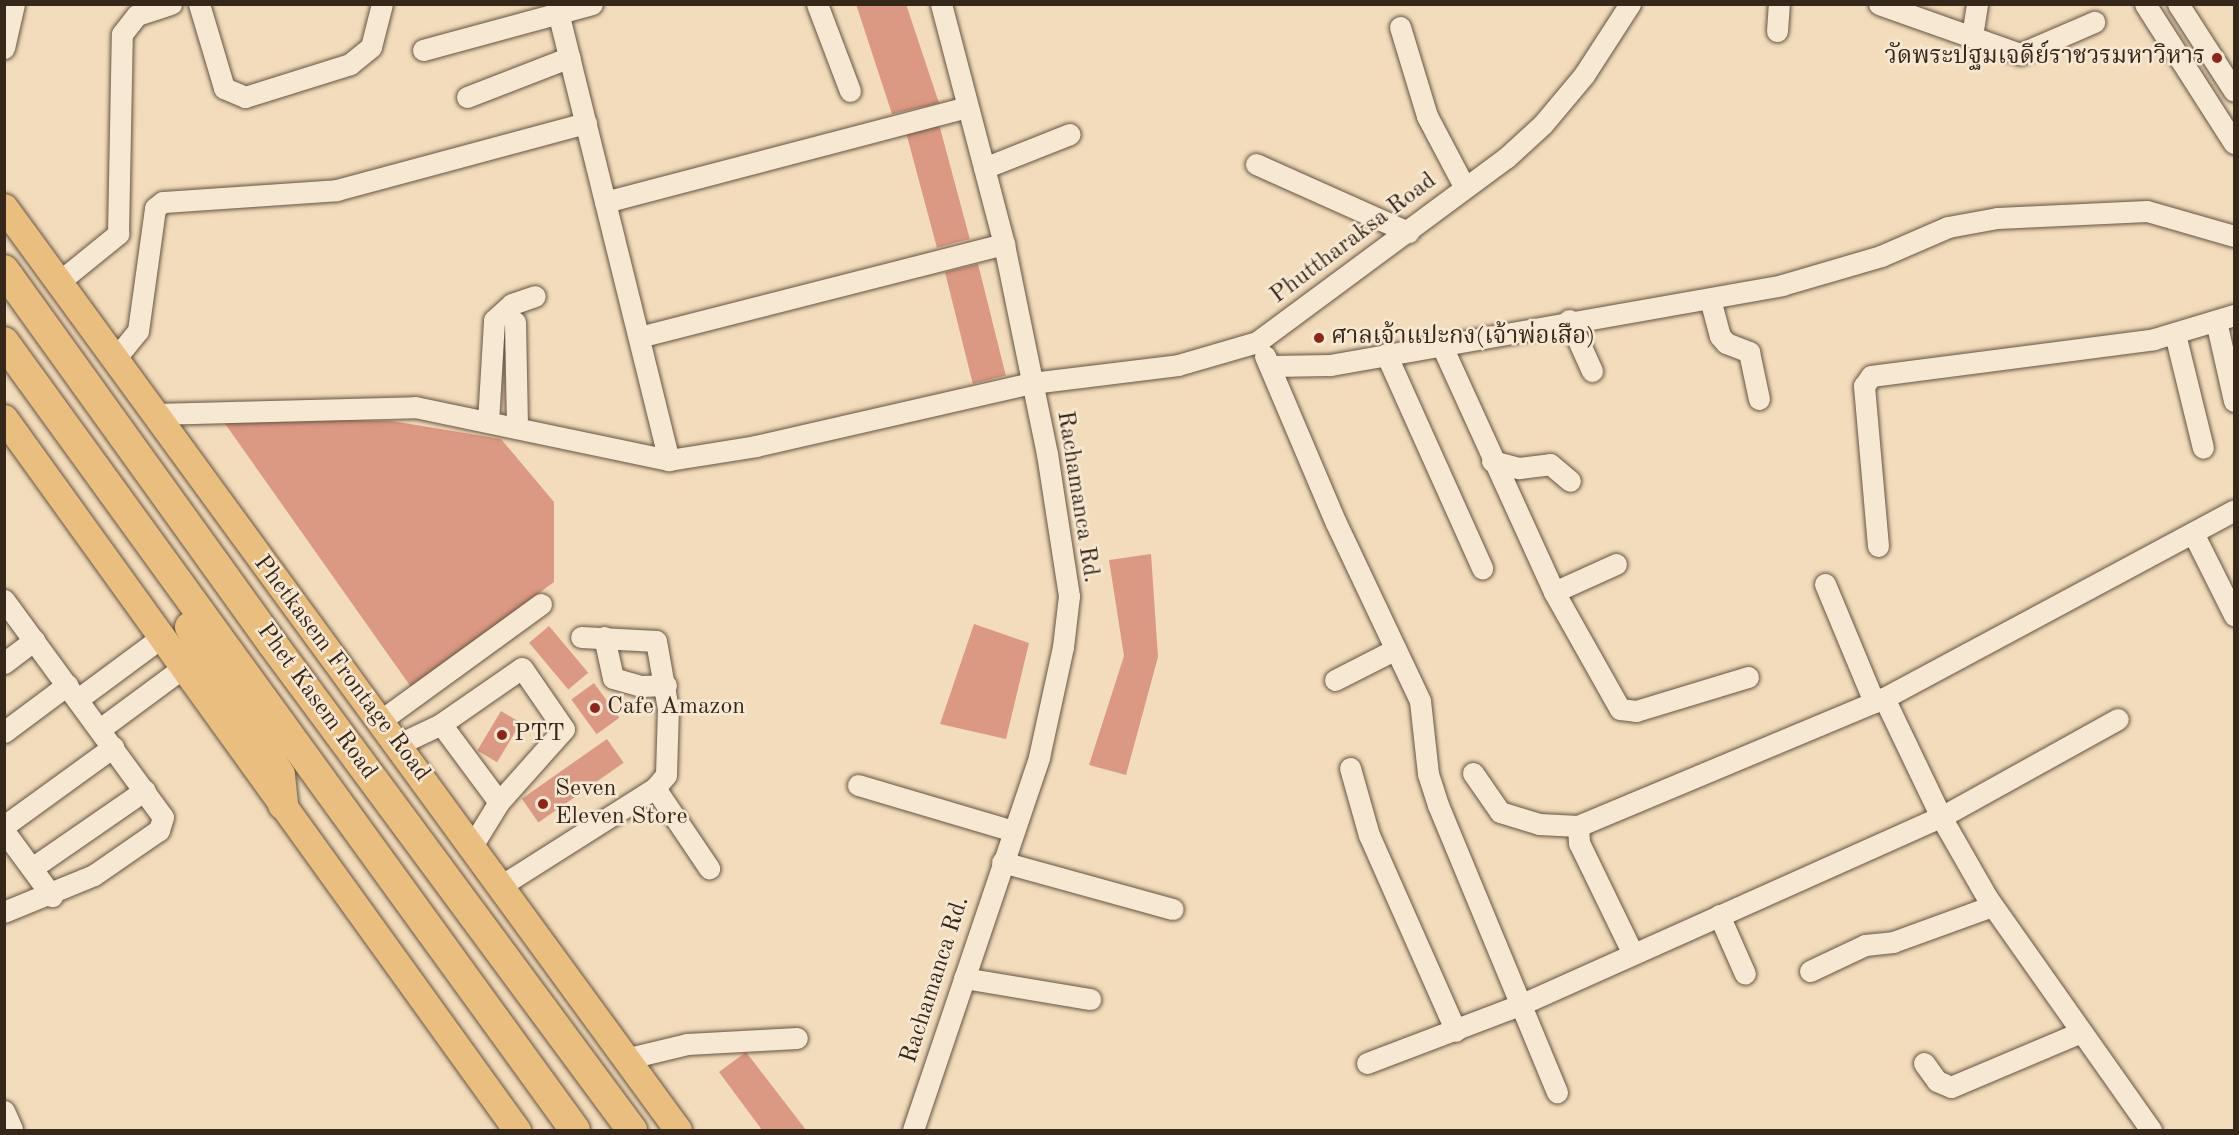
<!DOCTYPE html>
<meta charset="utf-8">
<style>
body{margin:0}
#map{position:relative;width:2239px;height:1135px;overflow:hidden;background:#f3dcbb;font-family:"Old Standard TT","Noto Serif Thai",serif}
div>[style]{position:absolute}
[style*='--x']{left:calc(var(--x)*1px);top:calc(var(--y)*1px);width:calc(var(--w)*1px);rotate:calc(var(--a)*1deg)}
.building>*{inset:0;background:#db9882;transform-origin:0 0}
.roads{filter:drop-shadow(0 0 2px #655443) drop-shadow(0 0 2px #655443)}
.minor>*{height:21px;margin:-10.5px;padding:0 10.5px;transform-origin:10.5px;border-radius:10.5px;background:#f7e8d3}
.major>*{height:27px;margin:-13.5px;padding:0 13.5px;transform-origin:13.5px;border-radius:13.5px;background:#eabe7e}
.highway>*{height:30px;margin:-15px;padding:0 15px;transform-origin:15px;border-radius:15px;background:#eabe7e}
.dots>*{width:16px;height:16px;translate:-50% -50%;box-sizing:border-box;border:3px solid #f7e8d3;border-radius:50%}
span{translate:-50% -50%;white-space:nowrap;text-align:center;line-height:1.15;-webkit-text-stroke:5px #f7e8d3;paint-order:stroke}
.poi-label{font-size:24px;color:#36271b}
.right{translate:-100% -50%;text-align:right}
.left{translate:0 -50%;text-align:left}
.street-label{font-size:24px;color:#36271b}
.frame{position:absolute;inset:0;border:6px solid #36271b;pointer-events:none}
</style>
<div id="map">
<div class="building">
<div style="clip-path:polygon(856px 4px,906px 4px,939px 103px,892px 114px)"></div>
<div style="left:939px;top:124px;width:119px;height:34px;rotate:75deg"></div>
<div style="left:978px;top:264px;width:115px;height:34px;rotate:76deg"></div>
<div style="clip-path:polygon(221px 418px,392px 421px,501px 439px,554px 502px,554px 582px,411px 687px)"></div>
<div style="clip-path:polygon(1151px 554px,1158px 657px,1126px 775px,1089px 765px,1124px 656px,1109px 560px)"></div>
<div style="clip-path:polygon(974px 624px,1029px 643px,1006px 739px,940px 724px)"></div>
<div style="left:549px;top:626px;width:61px;height:26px;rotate:50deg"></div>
<div style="left:594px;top:683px;width:43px;height:28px;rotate:54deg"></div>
<div style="left:501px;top:711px;width:23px;height:46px;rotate:31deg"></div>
<div style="left:607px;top:739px;width:29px;height:104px;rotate:55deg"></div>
<div style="clip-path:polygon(746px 1052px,806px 1130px,762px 1130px,719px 1072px)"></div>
</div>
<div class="roads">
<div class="minor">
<div style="--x:199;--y:4;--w:88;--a:73.4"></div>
<div style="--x:224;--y:88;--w:23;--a:23"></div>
<div style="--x:245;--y:97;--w:110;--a:-17.4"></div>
<div style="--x:350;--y:64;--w:27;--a:-39"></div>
<div style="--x:371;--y:47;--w:44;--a:-75.7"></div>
<div style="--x:556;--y:4;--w:470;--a:76.1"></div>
<div style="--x:817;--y:4;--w:93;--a:69.2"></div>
<div style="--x:1879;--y:4;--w:150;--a:19.5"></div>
<div style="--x:2020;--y:54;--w:81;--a:-23.4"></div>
<div style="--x:2145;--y:4;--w:165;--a:57.4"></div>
<div style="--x:2178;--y:4;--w:103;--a:57.2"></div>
<div style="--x:1400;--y:27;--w:93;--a:73.1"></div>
<div style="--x:1427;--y:116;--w:81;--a:62.2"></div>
<div style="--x:1777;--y:31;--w:27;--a:-86"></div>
<div style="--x:1972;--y:36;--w:32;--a:-81"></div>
<div style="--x:4;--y:48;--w:45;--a:-77.2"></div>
<div style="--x:423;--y:50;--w:175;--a:-15.2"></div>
<div style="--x:467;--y:97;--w:110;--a:-21.2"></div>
<div style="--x:1256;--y:164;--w:167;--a:24.1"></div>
<div style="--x:984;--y:168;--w:92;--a:-21.6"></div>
<div style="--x:605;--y:202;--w:374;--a:-14.7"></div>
<div style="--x:60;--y:281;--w:75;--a:-39"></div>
<div style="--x:118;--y:234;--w:200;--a:-88.9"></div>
<div style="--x:122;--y:34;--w:24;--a:-52"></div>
<div style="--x:137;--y:15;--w:36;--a:-18"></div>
<div style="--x:1710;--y:299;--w:38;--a:75"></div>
<div style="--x:1720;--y:336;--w:9;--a:49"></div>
<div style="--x:1726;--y:343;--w:25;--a:21"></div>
<div style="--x:1749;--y:352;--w:48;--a:78"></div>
<div style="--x:1569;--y:320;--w:56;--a:65.7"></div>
<div style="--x:2216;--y:321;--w:82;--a:77.3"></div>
<div style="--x:515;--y:322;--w:106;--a:88.9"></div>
<div style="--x:2175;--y:334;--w:117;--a:76.2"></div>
<div style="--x:639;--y:337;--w:377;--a:-14.3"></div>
<div style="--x:1441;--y:344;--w:273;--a:65.5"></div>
<div style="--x:1554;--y:592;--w:134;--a:60.6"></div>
<div style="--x:1620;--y:709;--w:16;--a:7"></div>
<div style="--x:1636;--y:711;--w:117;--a:-16.9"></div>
<div style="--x:1386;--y:354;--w:235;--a:65.8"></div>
<div style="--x:1265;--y:356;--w:181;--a:67"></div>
<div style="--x:1336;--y:523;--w:197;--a:64.7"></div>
<div style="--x:1420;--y:701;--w:73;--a:83.7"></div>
<div style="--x:1428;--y:774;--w:33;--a:72"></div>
<div style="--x:1438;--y:805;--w:311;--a:67.5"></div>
<div style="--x:115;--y:359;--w:36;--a:-51"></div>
<div style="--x:138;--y:331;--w:124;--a:-82.1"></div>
<div style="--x:155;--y:208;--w:10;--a:-37"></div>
<div style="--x:163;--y:202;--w:174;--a:-3.9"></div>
<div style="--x:337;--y:190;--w:258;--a:-15.1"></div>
<div style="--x:1271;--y:366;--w:59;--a:-1"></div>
<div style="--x:1330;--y:365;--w:459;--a:-10"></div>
<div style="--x:1782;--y:285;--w:103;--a:-16.3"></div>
<div style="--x:1881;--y:256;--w:73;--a:-23.4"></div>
<div style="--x:1948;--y:227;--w:50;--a:-10.4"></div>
<div style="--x:1997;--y:218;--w:150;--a:-2.7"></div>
<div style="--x:2147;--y:211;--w:91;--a:16"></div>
<div style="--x:155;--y:414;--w:260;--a:-1.5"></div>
<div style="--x:415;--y:407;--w:259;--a:11.8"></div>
<div style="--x:669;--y:460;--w:88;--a:-9.1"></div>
<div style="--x:756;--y:446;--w:283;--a:-12.9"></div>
<div style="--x:1032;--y:383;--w:147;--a:-7"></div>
<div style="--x:1178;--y:365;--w:82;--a:-16.2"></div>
<div style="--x:1257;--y:342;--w:310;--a:-36.5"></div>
<div style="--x:1506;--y:158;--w:50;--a:-42.6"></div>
<div style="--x:1543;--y:124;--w:64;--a:-50.1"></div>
<div style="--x:1584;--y:75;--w:85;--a:-57.1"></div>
<div style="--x:488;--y:422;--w:102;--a:-86.6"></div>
<div style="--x:494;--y:320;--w:24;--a:-42"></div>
<div style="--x:512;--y:304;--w:24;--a:-19"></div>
<div style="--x:1492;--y:461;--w:28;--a:15"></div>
<div style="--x:1519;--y:468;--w:31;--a:-7"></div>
<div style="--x:1550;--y:464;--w:26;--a:40"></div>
<div style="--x:2193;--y:533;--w:92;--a:63.4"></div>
<div style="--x:1878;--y:546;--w:161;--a:-95"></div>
<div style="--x:1864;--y:386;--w:12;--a:-55"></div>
<div style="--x:1871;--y:376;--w:285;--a:-7.4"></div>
<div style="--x:2154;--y:339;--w:84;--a:-16.7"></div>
<div style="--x:1825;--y:584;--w:128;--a:67.4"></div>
<div style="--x:1554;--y:592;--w:68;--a:-24.3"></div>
<div style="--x:4;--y:600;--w:269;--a:53.8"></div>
<div style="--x:163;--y:817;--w:14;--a:107"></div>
<div style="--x:159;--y:830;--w:79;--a:145.3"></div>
<div style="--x:94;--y:875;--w:97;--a:157.7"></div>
<div style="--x:604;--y:637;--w:42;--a:77.6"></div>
<div style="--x:613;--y:678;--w:29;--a:16"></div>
<div style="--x:641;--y:686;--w:25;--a:-2"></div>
<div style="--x:4;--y:663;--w:38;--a:-37"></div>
<div style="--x:1335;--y:680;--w:68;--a:-26.9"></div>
<div style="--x:1884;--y:698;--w:132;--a:64.4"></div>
<div style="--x:1941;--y:817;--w:95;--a:60.2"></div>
<div style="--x:1988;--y:899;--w:283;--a:54.8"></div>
<div style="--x:78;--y:699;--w:106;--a:-36.5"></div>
<div style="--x:380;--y:721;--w:199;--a:-36"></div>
<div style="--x:441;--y:724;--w:97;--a:53.4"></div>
<div style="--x:100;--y:729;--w:106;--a:-36.5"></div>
<div style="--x:4;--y:732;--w:79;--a:-36.7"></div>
<div style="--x:397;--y:745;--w:49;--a:-25.5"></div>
<div style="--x:441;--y:724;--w:98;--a:-34.7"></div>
<div style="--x:522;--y:668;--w:74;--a:55.5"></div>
<div style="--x:564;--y:729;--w:98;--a:131.7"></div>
<div style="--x:499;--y:802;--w:52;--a:121.5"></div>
<div style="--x:1350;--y:768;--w:70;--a:74.2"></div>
<div style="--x:1369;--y:835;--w:214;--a:66.1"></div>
<div style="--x:1473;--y:773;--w:47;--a:55.3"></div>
<div style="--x:1500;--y:812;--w:41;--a:17.1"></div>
<div style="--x:1539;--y:824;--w:39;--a:3"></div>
<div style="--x:858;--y:785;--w:162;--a:16.5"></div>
<div style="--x:655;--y:788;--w:97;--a:56"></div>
<div style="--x:4;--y:826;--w:135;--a:-35.9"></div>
<div style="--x:4;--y:831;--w:81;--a:53.6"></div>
<div style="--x:1002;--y:862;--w:177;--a:15.4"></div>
<div style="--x:32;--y:868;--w:137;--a:-34.6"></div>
<div style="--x:502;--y:885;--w:181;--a:-32.4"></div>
<div style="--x:655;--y:788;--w:17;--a:-50"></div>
<div style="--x:666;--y:775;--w:66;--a:-88.3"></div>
<div style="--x:668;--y:709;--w:69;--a:-100"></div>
<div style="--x:656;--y:641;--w:75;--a:-176.9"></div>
<div style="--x:1719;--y:915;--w:64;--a:66.2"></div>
<div style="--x:1633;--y:954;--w:123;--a:-115.9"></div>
<div style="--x:1579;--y:843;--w:17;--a:-93"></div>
<div style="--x:1578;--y:826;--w:332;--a:-22.7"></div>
<div style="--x:1884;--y:698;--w:397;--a:-28.2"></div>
<div style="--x:1810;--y:971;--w:61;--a:-25.3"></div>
<div style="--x:1865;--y:945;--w:28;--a:-6"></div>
<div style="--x:1893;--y:942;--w:105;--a:-20"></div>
<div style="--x:964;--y:978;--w:128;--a:9.5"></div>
<div style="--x:625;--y:1059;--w:64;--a:-13.6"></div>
<div style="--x:687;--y:1044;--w:110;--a:-3.1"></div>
<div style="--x:1367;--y:1063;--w:166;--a:-20.8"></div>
<div style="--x:1522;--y:1004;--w:459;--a:-24.1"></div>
<div style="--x:1941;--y:817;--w:202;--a:-29"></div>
<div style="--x:1924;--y:1063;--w:22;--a:54"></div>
<div style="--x:1937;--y:1081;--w:15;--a:23"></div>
<div style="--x:1951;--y:1087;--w:139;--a:-22.9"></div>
<div style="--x:4;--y:1111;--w:20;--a:66"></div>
<div style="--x:913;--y:1130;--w:394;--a:-71.3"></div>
<div style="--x:1039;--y:757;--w:113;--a:-77.7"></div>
<div style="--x:1063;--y:647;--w:51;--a:-83.3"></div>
<div style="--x:1069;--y:596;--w:144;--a:-98.8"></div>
<div style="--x:1047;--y:454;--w:214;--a:-101.6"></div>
<div style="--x:1004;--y:244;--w:248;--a:-104.7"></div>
</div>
<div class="major">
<div style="--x:4;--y:207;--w:1143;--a:53.86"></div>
<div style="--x:4;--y:418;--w:878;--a:54.23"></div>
</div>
<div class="highway">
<div style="--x:4;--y:270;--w:459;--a:54.3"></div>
<div style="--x:272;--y:643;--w:606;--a:53.53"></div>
<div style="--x:4;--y:342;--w:973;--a:54.07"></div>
<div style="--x:190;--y:627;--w:173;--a:58.7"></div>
<div style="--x:280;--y:775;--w:30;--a:84"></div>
</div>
</div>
<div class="dots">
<div style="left:2217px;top:58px;background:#8f2418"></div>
<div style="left:1319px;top:338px;background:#8f2418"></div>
<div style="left:595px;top:708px;background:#8f2418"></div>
<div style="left:502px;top:735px;background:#8f2418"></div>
<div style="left:543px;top:804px;background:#8f2418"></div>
</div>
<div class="poi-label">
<span class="right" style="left:2205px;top:58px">วัดพระปฐมเจดีย์ราชวรมหาวิหาร</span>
<span class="left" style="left:1331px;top:338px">ศาลเจ้าแปะกง(เจ้าพ่อเสือ)</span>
<span class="left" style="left:607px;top:708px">Cafe Amazon</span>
<span class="left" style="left:514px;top:735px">PTT</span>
<span class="left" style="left:555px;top:804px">Seven<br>Eleven Store</span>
</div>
<div class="street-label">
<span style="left:1354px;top:239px;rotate:-37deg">Phuttharaksa Road</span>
<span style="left:1077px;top:497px;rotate:81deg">Rachamanca Rd.</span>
<span style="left:341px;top:669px;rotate:53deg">Phetkasem Frontage Road</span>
<span style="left:316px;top:702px;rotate:54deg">Phet Kasem Road</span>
<span style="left:936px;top:980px;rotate:-72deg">Rachamanca Rd.</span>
</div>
<div class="frame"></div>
</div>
